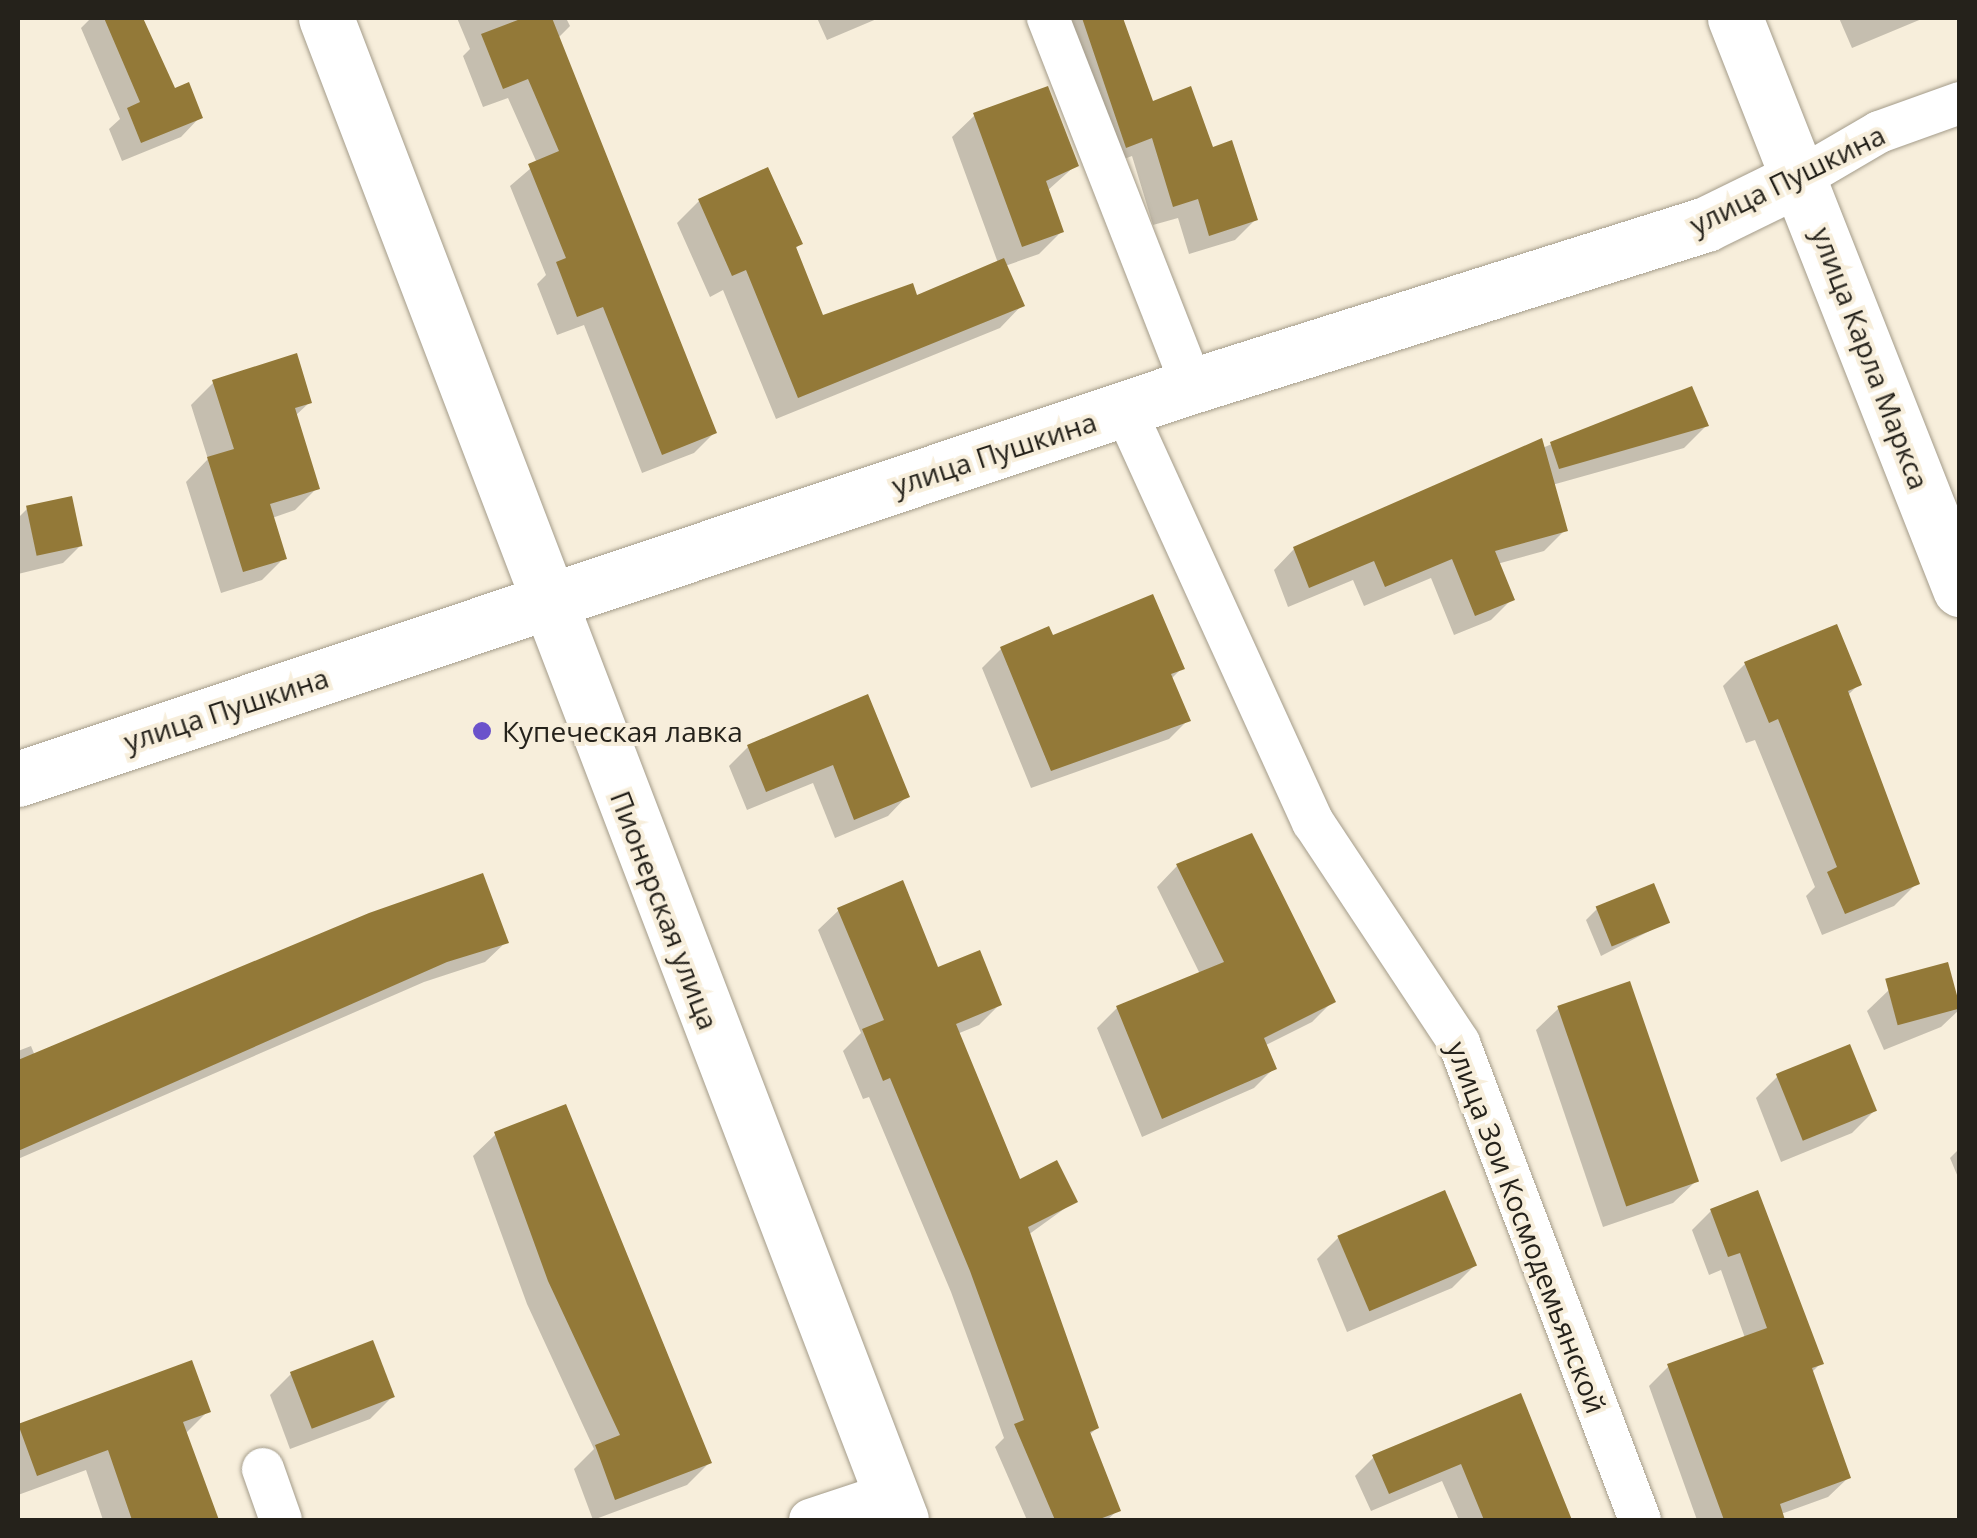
<!DOCTYPE html>
<meta charset="utf-8">
<style>
body{margin:0}
#map{position:relative;width:1977px;height:1538px;overflow:hidden;background:#f7eedb;font-family:"Open Sans",sans-serif}
div>[style]{position:absolute}
[style*='--x']{left:calc(var(--x)*1px);top:calc(var(--y)*1px);width:calc(var(--w)*1px);rotate:calc(var(--a)*1deg)}
.shadow>*{inset:0;background:#0003}
.building>*{inset:0;background:#937938;transform-origin:0 0}
.roads{filter:drop-shadow(0 0 2px #a49c8a) drop-shadow(0 0 2px #a49c8a)}
.street>*{height:42px;margin:-21px;padding:0 21px;transform-origin:21px;border-radius:21px;background:#fff}
.secondary>*{height:55px;margin:-27.5px;padding:0 27.5px;transform-origin:27.5px;border-radius:27.5px;background:#fff}
.dots>*{width:28px;height:28px;translate:-50% -50%;box-sizing:border-box;border:5px solid #f7eedb;border-radius:50%}
span{translate:-50% -50%;white-space:nowrap;text-align:center;line-height:1.15;-webkit-text-stroke:8px #f7eedb;paint-order:stroke}
.street-label{font-size:28px;color:#25221b}
.poi-label{font-size:28px;color:#25221b}
.left{translate:0 -50%;text-align:left}
.frame{position:absolute;inset:0;border:20px solid #25221b;pointer-events:none}
</style>
<div id="map">
<div class="shadow">
<div style="clip-path:polygon(91px 18px,140px 18px,174px 91px,200px 117px,181px 137px,122px 161px,109px 129px,120px 119px,81px 28px)"></div>
<div style="clip-path:polygon(457px 18px,566px 18px,570px 26px,558px 38px,714px 433px,694px 453px,642px 473px,584px 325px,557px 335px,537px 284px,546px 275px,510px 186px,537px 163px,508px 98px,483px 107px,463px 56px,470px 49px)"></div>
<div style="clip-path:polygon(817px 18px,879px 18px,827px 40px)"></div>
<div style="clip-path:polygon(1056px 18px,1120px 18px,1151px 104px,1211px 150px,1255px 220px,1235px 240px,1189px 254px,1178px 218px,1153px 225px,1132px 156px,1106px 166px)"></div>
<div style="clip-path:polygon(1839px 18px,1924px 18px,1852px 48px)"></div>
<div style="clip-path:polygon(975px 115px,1076px 165px,1047px 191px,1061px 232px,1039px 254px,1005px 266px,1022px 305px,1000px 328px,776px 419px,723px 290px,710px 297px,677px 223px,699px 201px,800px 244px,794px 250px,822px 318px,916px 299px,998px 263px,952px 137px)"></div>
<div style="clip-path:polygon(214px 382px,310px 402px,295px 416px,317px 488px,295px 510px,272px 518px,284px 558px,262px 580px,221px 593px,186px 482px,208px 459px,191px 405px)"></div>
<div style="clip-path:polygon(1706px 426px,1684px 448px,1552px 485px,1565px 530px,1544px 551px,1497px 564px,1512px 599px,1491px 620px,1454px 635px,1431px 578px,1364px 606px,1353px 580px,1288px 607px,1274px 570px,1294px 549px,1552px 444px)"></div>
<div style="clip-path:polygon(27px 509px,80px 546px,63px 563px,18px 574px,18px 518px)"></div>
<div style="clip-path:polygon(1051px 638px,1182px 668px,1171px 679px,1188px 720px,1169px 739px,1031px 788px,982px 668px,1001px 649px)"></div>
<div style="clip-path:polygon(1745px 664px,1859px 684px,1847px 696px,1917px 883px,1894px 906px,1822px 935px,1806px 896px,1815px 887px,1755px 740px,1746px 743px,1723px 686px)"></div>
<div style="clip-path:polygon(867px 697px,907px 796px,888px 816px,835px 838px,813px 783px,747px 810px,729px 766px,748px 747px)"></div>
<div style="clip-path:polygon(1250px 836px,1333px 1001px,1312px 1022px,1264px 1046px,1274px 1068px,1254px 1088px,1142px 1137px,1097px 1028px,1117px 1008px,1200px 974px,1157px 887px,1177px 866px)"></div>
<div style="clip-path:polygon(1597px 909px,1667px 922px,1601px 956px,1586px 920px)"></div>
<div style="clip-path:polygon(839px 910px,999px 1005px,979px 1025px,957px 1034px,1018px 1182px,1075px 1201px,1028px 1235px,1097px 1428px,1088px 1436px,1118px 1510px,1107px 1520px,1027px 1520px,995px 1447px,1004px 1438px,951px 1292px,869px 1097px,863px 1099px,843px 1051px,861px 1033px,818px 930px)"></div>
<div style="clip-path:polygon(506px 942px,485px 962px,424px 982px,18px 1159px,18px 1051px,31px 1046px,35px 1056px)"></div>
<div style="clip-path:polygon(1947px 966px,1960px 1009px,1941px 1027px,1884px 1050px,1867px 1011px,1890px 989px)"></div>
<div style="clip-path:polygon(1559px 1008px,1696px 1181px,1673px 1203px,1603px 1227px,1536px 1030px)"></div>
<div style="clip-path:polygon(1778px 1076px,1874px 1111px,1852px 1133px,1781px 1162px,1756px 1098px)"></div>
<div style="clip-path:polygon(496px 1134px,709px 1463px,687px 1485px,593px 1520px,574px 1469px,594px 1449px,527px 1304px,473px 1156px)"></div>
<div style="clip-path:polygon(1960px 1148px,1960px 1182px,1950px 1158px)"></div>
<div style="clip-path:polygon(1711px 1211px,1821px 1363px,1811px 1373px,1848px 1478px,1828px 1497px,1781px 1514px,1783px 1520px,1697px 1520px,1649px 1386px,1669px 1366px,1745px 1338px,1721px 1270px,1709px 1275px,1692px 1230px)"></div>
<div style="clip-path:polygon(1339px 1237px,1474px 1266px,1452px 1288px,1347px 1332px,1317px 1259px)"></div>
<div style="clip-path:polygon(292px 1373px,392px 1397px,370px 1419px,290px 1449px,270px 1395px)"></div>
<div style="clip-path:polygon(1520px 1396px,1568px 1520px,1459px 1520px,1442px 1481px,1371px 1511px,1355px 1476px,1374px 1457px)"></div>
<div style="clip-path:polygon(208px 1411px,185px 1434px,213px 1513px,206px 1520px,103px 1520px,86px 1470px,18px 1495px,19px 1426px)"></div>
</div>
<div class="building">
<div style="clip-path:polygon(104px 18px,143px 18px,175px 88px,189px 82px,203px 118px,141px 143px,127px 108px,140px 102px)"></div>
<div style="clip-path:polygon(523px 18px,552px 18px,717px 433px,662px 455px,603px 307px,577px 317px,556px 262px,566px 258px,528px 164px,559px 151px,528px 79px,503px 89px,481px 34px)"></div>
<div style="clip-path:polygon(1082px 18px,1123px 18px,1153px 101px,1191px 86px,1213px 147px,1232px 140px,1258px 220px,1209px 236px,1198px 199px,1173px 207px,1152px 138px,1126px 148px)"></div>
<div style="clip-path:polygon(1048px 86px,1079px 166px,1046px 181px,1064px 232px,1022px 247px,973px 113px)"></div>
<div style="clip-path:polygon(768px 167px,803px 244px,796px 247px,823px 315px,913px 283px,917px 295px,1004px 258px,1025px 306px,798px 398px,746px 270px,732px 276px,698px 199px)"></div>
<div style="clip-path:polygon(297px 353px,312px 403px,295px 408px,320px 489px,270px 504px,287px 559px,243px 572px,207px 457px,234px 449px,212px 380px)"></div>
<div style="clip-path:polygon(1692px 386px,1709px 426px,1559px 469px,1550px 442px)"></div>
<div style="clip-path:polygon(1542px 438px,1568px 531px,1495px 551px,1515px 600px,1475px 616px,1452px 559px,1385px 587px,1374px 561px,1309px 588px,1293px 547px)"></div>
<div style="left:72px;top:496px;width:51px;height:47px;rotate:78deg"></div>
<div style="clip-path:polygon(1153px 594px,1185px 669px,1171px 674px,1191px 721px,1051px 771px,1000px 647px,1049px 626px,1053px 635px)"></div>
<div style="clip-path:polygon(1837px 624px,1862px 685px,1848px 691px,1920px 884px,1845px 914px,1827px 872px,1837px 867px,1778px 719px,1769px 723px,1744px 662px)"></div>
<div style="clip-path:polygon(868px 694px,910px 797px,854px 820px,833px 765px,766px 792px,747px 745px)"></div>
<div style="clip-path:polygon(1252px 833px,1336px 1002px,1264px 1038px,1277px 1069px,1162px 1119px,1116px 1006px,1224px 962px,1176px 864px)"></div>
<div style="clip-path:polygon(483px 873px,509px 943px,447px 962px,18px 1151px,18px 1060px,369px 913px)"></div>
<div style="clip-path:polygon(903px 880px,938px 967px,980px 950px,1002px 1005px,956px 1024px,1020px 1179px,1057px 1160px,1078px 1202px,1028px 1227px,1099px 1428px,1090px 1432px,1121px 1511px,1097px 1520px,1055px 1520px,1014px 1424px,1024px 1420px,970px 1271px,890px 1078px,883px 1081px,862px 1029px,884px 1020px,837px 908px)"></div>
<div style="left:1654px;top:883px;width:43px;height:63px;rotate:68deg"></div>
<div style="left:1948px;top:962px;width:48px;height:65px;rotate:75deg"></div>
<div style="left:1630px;top:981px;width:212px;height:77px;rotate:71deg"></div>
<div style="left:1850px;top:1044px;width:72px;height:80px;rotate:68deg"></div>
<div style="clip-path:polygon(566px 1104px,712px 1463px,615px 1500px,595px 1445px,620px 1435px,548px 1281px,494px 1132px)"></div>
<div style="left:1445px;top:1190px;width:82px;height:117px;rotate:67deg"></div>
<div style="clip-path:polygon(1758px 1190px,1824px 1364px,1812px 1368px,1851px 1478px,1780px 1504px,1785px 1520px,1724px 1520px,1667px 1364px,1767px 1328px,1740px 1253px,1728px 1257px,1710px 1209px)"></div>
<div style="left:373px;top:1340px;width:61px;height:89px;rotate:69deg"></div>
<div style="clip-path:polygon(192px 1360px,211px 1412px,183px 1422px,219px 1520px,132px 1520px,108px 1450px,37px 1476px,18px 1424px)"></div>
<div style="clip-path:polygon(1521px 1393px,1572px 1520px,1484px 1520px,1461px 1464px,1389px 1494px,1372px 1455px)"></div>
</div>
<div class="roads">
<div class="street">
<div style="--x:1048;--y:18;--w:395;--a:68.6"></div>
<div style="--x:1802;--y:177;--w:89;--a:-30.3"></div>
<div style="--x:1879;--y:132;--w:86;--a:-19.7"></div>
<div style="--x:1125;--y:410;--w:453;--a:65.5"></div>
<div style="--x:1313;--y:822;--w:265;--a:56.5"></div>
<div style="--x:1459;--y:1043;--w:510;--a:69.22"></div>
<div style="--x:263;--y:1469;--w:54;--a:70.6"></div>
<div style="--x:810;--y:1520;--w:85;--a:-18.4"></div>
</div>
<div class="secondary">
<div style="--x:326;--y:18;--w:1608;--a:69.05"></div>
<div style="--x:1735;--y:18;--w:614;--a:68.49"></div>
<div style="--x:18;--y:779;--w:1238;--a:-18.51"></div>
<div style="--x:1192;--y:386;--w:539;--a:-17.49"></div>
<div style="--x:1706;--y:224;--w:107;--a:-26.1"></div>
</div>
</div>
<div class="dots">
<div style="left:482px;top:731px;background:#6b52cb"></div>
</div>
<div class="street-label">
<span style="left:1787px;top:179px;rotate:-26deg">улица Пушкина</span>
<span style="left:1871px;top:358px;rotate:69deg">улица Карла Маркса</span>
<span style="left:994px;top:453px;rotate:-18deg">улица Пушкина</span>
<span style="left:226px;top:709px;rotate:-18deg">улица Пушкина</span>
<span style="left:665px;top:910px;rotate:69deg">Пионерская улица</span>
<span style="left:1527px;top:1227px;rotate:69deg">улица Зои Космодемьянской</span>
</div>
<div class="poi-label">
<span class="left" style="left:502px;top:731px">Купеческая лавка</span>
</div>
<div class="frame"></div>
</div>
